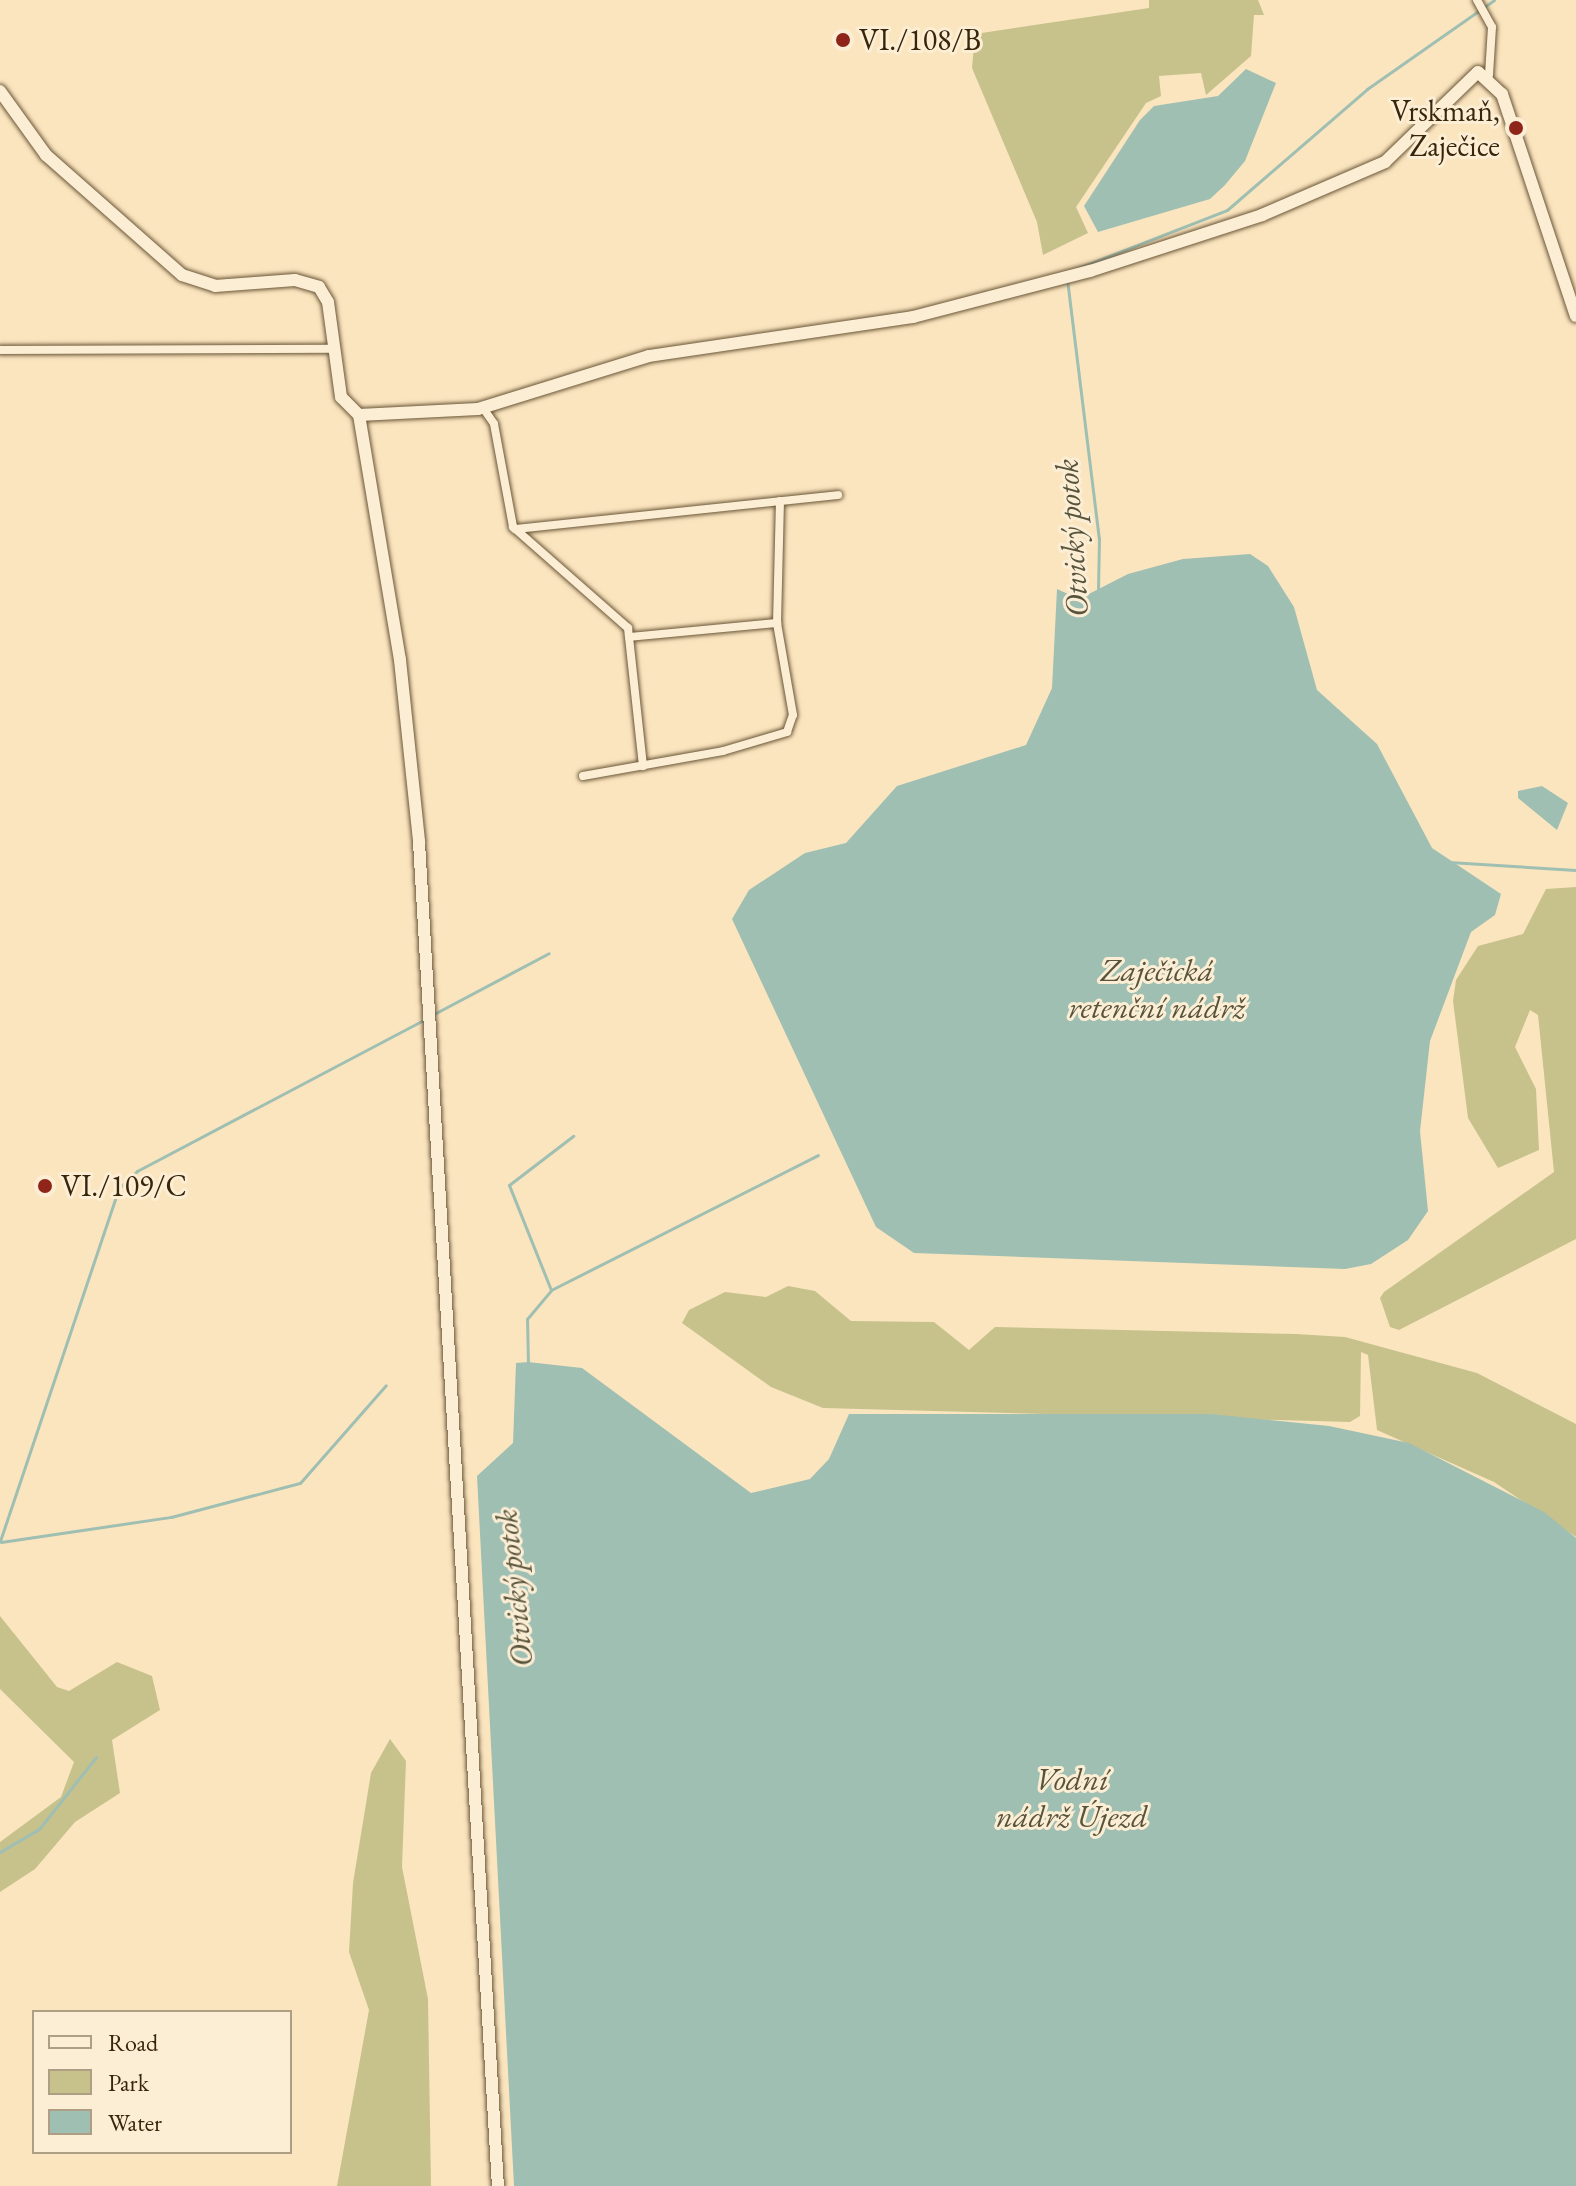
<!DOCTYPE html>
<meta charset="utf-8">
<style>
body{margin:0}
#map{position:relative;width:1576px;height:2186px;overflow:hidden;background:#fbe5bf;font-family:"EB Garamond",serif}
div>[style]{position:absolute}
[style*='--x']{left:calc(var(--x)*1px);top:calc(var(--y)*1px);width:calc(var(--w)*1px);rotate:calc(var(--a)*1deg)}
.green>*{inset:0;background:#c7c28c}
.water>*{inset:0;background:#9fbfb2}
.stream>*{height:3px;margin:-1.5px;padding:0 1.5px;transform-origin:1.5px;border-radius:1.5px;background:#9fbfb2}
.roads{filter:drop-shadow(0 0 2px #6a5637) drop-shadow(0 0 2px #6a5637)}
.street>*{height:8px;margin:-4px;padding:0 4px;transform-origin:4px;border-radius:4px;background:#fceed5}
.secondary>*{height:12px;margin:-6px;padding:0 6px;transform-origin:6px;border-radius:6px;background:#fceed5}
.dots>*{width:22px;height:22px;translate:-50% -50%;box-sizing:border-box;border:4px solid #fceed5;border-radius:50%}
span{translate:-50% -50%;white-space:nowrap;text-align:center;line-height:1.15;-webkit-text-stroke:6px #fceed5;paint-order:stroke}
.poi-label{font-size:30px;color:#39260a}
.left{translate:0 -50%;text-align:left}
.right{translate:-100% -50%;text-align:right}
.water-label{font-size:32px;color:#58543c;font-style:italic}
.legend{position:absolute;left:32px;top:2010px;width:260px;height:144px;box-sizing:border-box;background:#fceed5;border:2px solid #ae9e84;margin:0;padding:10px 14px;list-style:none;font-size:24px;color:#39260a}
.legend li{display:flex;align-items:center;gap:16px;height:40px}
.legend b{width:40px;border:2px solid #ae9e84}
</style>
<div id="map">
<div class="green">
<div style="clip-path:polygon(1149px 0,1258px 0,1264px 15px,1254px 15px,1251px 56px,1206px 95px,1201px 73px,1159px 76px,1161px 96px,1146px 103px,1076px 207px,1088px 233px,1043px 255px,1037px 222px,972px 68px,975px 34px,1149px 8px)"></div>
<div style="clip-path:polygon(1576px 887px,1576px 1239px,1399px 1330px,1390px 1327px,1380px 1298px,1384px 1292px,1554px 1172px,1538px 1015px,1530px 1010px,1515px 1047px,1536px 1089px,1539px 1150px,1498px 1168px,1468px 1118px,1453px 1001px,1456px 980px,1478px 946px,1523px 934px,1546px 889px)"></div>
<div style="clip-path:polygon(788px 1286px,815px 1291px,851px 1321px,934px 1322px,969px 1350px,995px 1327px,1296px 1334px,1345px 1337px,1477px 1373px,1576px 1424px,1576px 1537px,1494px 1482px,1377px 1430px,1368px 1355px,1361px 1352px,1360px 1416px,1350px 1422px,823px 1408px,771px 1387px,682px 1323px,689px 1310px,725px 1292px,766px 1297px)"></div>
<div style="clip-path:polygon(0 1616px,57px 1687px,69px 1691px,117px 1662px,152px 1676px,160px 1710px,112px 1740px,120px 1793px,75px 1822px,35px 1869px,0 1892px,0 1842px,61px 1797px,74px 1762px,0 1689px)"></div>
<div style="clip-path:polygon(390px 1739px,406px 1761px,402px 1867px,428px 1999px,431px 2186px,337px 2186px,369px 2010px,349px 1952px,353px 1883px,371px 1773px)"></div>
</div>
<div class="water">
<div style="clip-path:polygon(1246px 69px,1276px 83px,1245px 161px,1225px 185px,1210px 199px,1098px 232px,1084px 206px,1140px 120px,1154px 106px,1218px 96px)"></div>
<div style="clip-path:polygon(1250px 554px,1268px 566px,1294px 607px,1317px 690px,1377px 744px,1432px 848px,1501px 894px,1495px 915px,1471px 932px,1430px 1041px,1420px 1131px,1428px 1211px,1408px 1240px,1371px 1264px,1345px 1269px,914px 1253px,876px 1227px,732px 919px,749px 890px,805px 853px,846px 843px,897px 786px,1026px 745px,1052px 688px,1057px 589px,1079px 599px,1128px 574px,1183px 559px)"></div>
<div style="clip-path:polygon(1542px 786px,1568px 803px,1557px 830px,1518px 798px,1518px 791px)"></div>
<div style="clip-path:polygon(528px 1362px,582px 1368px,751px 1493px,810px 1479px,829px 1459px,849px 1414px,1211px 1414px,1329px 1426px,1409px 1443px,1544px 1512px,1576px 1538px,1576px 2186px,514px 2186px,477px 1476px,513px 1443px,516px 1363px)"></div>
</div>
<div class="stream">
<div style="--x:1073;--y:270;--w:165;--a:-21.3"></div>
<div style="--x:1227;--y:210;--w:185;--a:-40.8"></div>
<div style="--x:1367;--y:89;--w:155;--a:-35"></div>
<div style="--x:1067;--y:279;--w:261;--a:83"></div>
<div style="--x:1099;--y:538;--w:52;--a:91.1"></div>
<div style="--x:1449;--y:862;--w:127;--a:3.6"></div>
<div style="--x:432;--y:1015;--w:132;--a:-27.9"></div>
<div style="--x:551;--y:1290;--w:113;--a:-111.8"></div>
<div style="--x:509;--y:1185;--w:81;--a:-37.4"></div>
<div style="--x:528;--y:1365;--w:46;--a:-91.2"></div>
<div style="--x:527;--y:1319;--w:38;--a:-50"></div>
<div style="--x:551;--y:1290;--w:299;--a:-26.8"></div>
<div style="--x:0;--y:1541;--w:373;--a:-71.4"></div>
<div style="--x:119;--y:1188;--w:25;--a:-43"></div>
<div style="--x:137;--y:1171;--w:326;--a:-27.8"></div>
<div style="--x:1;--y:1542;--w:172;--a:-8.4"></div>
<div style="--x:171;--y:1517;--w:133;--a:-14.8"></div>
<div style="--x:300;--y:1483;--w:130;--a:-48.7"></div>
<div style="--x:0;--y:1852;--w:45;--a:-30.5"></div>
<div style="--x:39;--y:1829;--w:92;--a:-51.6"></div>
</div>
<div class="roads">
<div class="street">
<div style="--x:1477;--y:0;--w:31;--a:61"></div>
<div style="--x:1492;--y:27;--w:48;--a:93.6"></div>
<div style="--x:0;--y:350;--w:334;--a:-0.2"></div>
<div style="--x:483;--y:408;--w:19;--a:55"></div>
<div style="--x:494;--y:424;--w:105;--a:79.5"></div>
<div style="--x:513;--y:527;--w:153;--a:41.3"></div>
<div style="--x:628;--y:628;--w:139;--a:83.8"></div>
<div style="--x:515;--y:529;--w:325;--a:-6"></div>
<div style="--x:629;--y:637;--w:149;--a:-5.4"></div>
<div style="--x:583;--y:776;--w:142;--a:-10.1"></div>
<div style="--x:723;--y:751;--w:67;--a:-16.5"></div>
<div style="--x:787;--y:732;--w:18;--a:-71"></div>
<div style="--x:793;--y:715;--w:93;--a:-99.9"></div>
<div style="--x:777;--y:623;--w:122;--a:-88.6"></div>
</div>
<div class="secondary">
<div style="--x:0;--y:91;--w:79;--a:54.3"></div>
<div style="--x:46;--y:155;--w:181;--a:41.4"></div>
<div style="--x:182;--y:275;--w:35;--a:18"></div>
<div style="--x:215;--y:286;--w:80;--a:-4.3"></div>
<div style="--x:295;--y:280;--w:25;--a:16"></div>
<div style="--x:319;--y:287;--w:17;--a:59"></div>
<div style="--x:328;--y:302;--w:96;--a:82.2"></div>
<div style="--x:341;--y:397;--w:25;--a:45"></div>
<div style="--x:359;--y:415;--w:248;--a:80.5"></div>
<div style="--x:400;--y:660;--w:183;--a:84"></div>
<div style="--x:419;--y:842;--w:1346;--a:86.64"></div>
<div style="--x:359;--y:415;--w:119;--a:-2.9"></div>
<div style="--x:478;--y:409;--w:179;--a:-17.2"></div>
<div style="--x:649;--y:356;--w:267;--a:-8.4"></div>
<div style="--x:913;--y:317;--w:183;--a:-14.6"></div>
<div style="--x:1090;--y:271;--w:181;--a:-18"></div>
<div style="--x:1262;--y:215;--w:134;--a:-23.3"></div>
<div style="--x:1385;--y:162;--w:129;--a:-44.1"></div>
<div style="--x:1478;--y:72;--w:33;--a:43"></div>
<div style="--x:1502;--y:94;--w:234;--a:71.6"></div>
</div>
</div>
<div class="dots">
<div style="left:843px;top:40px;background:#8f2418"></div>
<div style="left:1516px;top:128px;background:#8f2418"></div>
<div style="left:45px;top:1186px;background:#8f2418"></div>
</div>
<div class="poi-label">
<span class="left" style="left:859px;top:40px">VI./108/B</span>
<span class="right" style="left:1500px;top:128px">Vrskmaň,<br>Zaječice</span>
<span class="left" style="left:61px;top:1186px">VI./109/C</span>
</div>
<div class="water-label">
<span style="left:1072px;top:538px;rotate:-94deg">Otvický potok</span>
<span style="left:1157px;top:989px">Zaječická<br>retenční nádrž</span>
<span style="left:514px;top:1588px;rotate:-96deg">Otvický potok</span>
<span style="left:1072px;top:1798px">Vodní<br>nádrž Újezd</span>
</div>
<ul class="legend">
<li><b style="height:10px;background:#fceed5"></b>Road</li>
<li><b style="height:22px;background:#c7c28c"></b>Park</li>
<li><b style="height:22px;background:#9fbfb2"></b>Water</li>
</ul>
</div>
